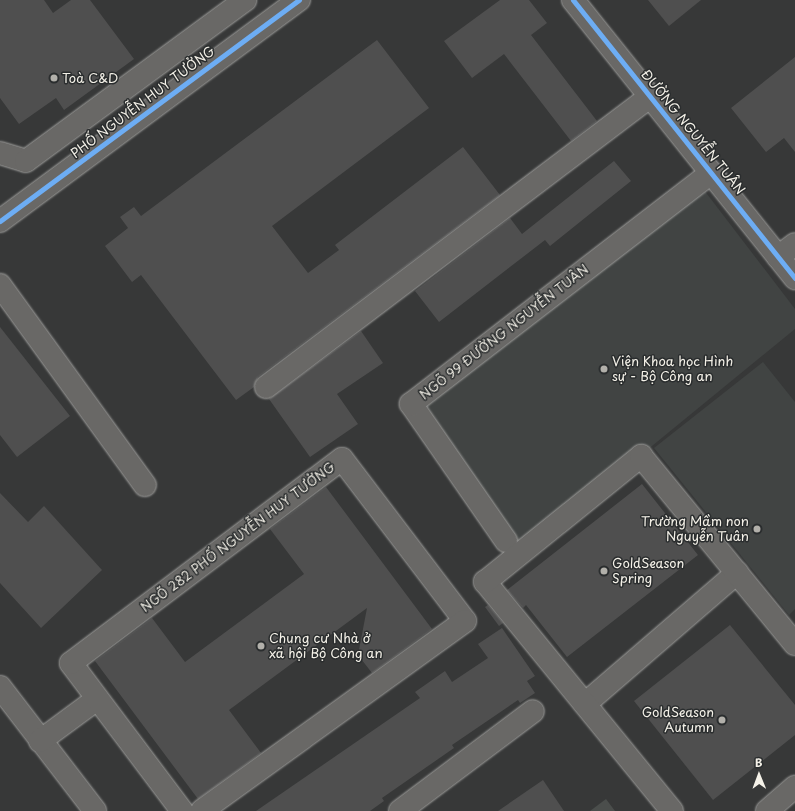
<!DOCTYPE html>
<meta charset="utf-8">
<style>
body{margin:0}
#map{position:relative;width:795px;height:811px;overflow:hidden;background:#373838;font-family:"Playpen Sans",sans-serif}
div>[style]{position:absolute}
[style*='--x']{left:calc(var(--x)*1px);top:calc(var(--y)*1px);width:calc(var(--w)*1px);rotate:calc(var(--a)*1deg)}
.built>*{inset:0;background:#414443}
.green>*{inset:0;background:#4b4e4c}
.building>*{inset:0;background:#4f4f4f}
.roads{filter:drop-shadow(0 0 1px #9d9d9b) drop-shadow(0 0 1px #9d9d9b)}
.minor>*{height:22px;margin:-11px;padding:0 11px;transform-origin:11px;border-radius:11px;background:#696866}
.cycleway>*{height:5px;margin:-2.5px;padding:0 2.5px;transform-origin:2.5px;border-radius:2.5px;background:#6dadf4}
.dots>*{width:11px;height:11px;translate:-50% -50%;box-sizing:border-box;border:2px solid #2a2d2e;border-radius:50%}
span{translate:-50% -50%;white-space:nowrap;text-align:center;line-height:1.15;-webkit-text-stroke:3px #2a2d2e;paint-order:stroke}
.poi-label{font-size:13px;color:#f4f1e8}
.left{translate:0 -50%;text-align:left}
.right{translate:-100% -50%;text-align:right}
.street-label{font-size:13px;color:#f4f1e8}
.north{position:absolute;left:739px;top:755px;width:40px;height:40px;-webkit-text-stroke:3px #2a2d2e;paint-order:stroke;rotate:359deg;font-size:11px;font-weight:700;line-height:16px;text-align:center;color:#f4f1e8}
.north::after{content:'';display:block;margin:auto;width:14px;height:18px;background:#f4f1e8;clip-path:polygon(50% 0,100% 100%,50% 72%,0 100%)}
</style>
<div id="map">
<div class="built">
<div style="clip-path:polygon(694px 177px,795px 309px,795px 329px,525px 550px,413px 409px)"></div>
<div style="clip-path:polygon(763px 362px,795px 402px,795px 609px,789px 615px,654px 448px)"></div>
</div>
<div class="green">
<div style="clip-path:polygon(606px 799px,615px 811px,590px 811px)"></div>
</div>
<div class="building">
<div style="clip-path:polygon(0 0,44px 0,53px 13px,71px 0,90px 0,134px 59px,64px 110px,56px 98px,19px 124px,0 98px)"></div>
<div style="clip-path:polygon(500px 0,529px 0,547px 23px,531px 35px,597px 121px,571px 141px,504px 54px,472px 78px,444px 41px)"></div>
<div style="clip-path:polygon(648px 0,701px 0,669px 26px)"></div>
<div style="clip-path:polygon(377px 40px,429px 108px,272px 226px,308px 273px,339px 250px,335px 245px,463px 147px,500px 195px,258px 377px,254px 387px,236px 400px,141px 275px,132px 282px,105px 246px,128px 228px,120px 217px,134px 207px,141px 216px)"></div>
<div style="clip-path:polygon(795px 57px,795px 152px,784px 138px,766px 152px,731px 108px)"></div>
<div style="clip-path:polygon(614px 161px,631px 181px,550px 246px,545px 240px,439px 322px,415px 291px,510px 218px,522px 234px)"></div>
<div style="clip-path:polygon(0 327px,70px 416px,17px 457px,0 435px)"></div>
<div style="clip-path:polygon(361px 331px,383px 363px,337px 394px,358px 424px,310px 457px,269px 399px)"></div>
<div style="clip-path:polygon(642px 484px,698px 555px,567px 657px,526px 605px,523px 608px,507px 590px)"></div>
<div style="clip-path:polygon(326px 487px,432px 629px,372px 673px,358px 655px,367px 608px,229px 710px,261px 753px,198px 799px,95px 661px,152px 618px,185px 662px,304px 574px,270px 529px)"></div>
<div style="clip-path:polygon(0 493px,28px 522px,44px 506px,102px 570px,41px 628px,0 583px)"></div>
<div style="clip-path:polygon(488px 605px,503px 623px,499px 626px,485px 607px)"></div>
<div style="clip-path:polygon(730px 625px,795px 705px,795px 735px,713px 800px,634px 701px)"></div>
<div style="clip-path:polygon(502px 628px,535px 676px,527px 681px,535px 693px,520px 703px,518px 700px,452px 745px,454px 748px,382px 798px,384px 801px,370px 811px,256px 811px,420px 698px,415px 692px,445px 671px,452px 682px,488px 658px,478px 644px)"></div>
<div style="clip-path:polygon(543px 780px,564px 811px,498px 811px)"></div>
</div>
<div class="roads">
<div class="minor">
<div style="--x:573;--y:0;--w:356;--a:51.4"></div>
<div style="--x:0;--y:153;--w:27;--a:17"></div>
<div style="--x:26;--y:161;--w:272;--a:-36.3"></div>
<div style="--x:0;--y:221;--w:372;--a:-36.5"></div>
<div style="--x:778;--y:257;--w:21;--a:-37"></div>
<div style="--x:0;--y:285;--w:247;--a:54.1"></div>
<div style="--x:266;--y:387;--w:481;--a:-37.1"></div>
<div style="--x:506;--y:541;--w:167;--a:-124.7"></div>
<div style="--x:411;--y:404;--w:379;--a:-37.6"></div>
<div style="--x:0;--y:687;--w:156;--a:52.5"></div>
<div style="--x:585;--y:704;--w:201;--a:-40.8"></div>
<div style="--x:40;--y:741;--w:71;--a:-36.4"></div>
<div style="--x:182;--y:811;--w:185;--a:-126.9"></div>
<div style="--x:71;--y:663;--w:339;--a:-37"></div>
<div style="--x:342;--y:459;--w:203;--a:52.8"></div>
<div style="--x:465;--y:621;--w:324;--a:144.2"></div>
<div style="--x:400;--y:811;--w:166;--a:-36.9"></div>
<div style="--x:672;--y:811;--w:296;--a:-129.2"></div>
<div style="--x:485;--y:582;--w:201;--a:-38.9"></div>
<div style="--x:641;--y:456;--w:243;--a:50.7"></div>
<div style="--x:767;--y:811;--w:37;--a:-41"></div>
</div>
</div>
<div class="cycleway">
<div style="--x:573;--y:0;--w:356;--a:51.4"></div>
<div style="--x:0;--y:221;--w:372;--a:-36.5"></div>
</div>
<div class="dots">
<div style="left:54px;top:78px;background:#b2b0aa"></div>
<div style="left:604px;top:369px;background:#b2b0aa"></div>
<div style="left:757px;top:529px;background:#b2b0aa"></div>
<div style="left:604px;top:571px;background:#b2b0aa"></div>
<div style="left:261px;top:646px;background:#b2b0aa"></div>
<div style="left:722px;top:720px;background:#b2b0aa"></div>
</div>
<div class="poi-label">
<span class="left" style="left:62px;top:78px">Toà C&amp;D</span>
<span class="left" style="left:612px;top:369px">Viện Khoa học Hình<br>sự - Bộ Công an</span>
<span class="right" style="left:749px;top:529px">Trường Mầm non<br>Nguyễn Tuân</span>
<span class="left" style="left:612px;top:571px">GoldSeason<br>Spring</span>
<span class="left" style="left:269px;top:646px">Chung cư Nhà ở<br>xã hội Bộ Công an</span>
<span class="right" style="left:714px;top:720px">GoldSeason<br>Autumn</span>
</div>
<div class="street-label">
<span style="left:143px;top:102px;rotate:-37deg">PHỐ NGUYỄN HUY TƯỞNG</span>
<span style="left:693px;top:132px;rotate:51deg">ĐƯỜNG NGUYỄN TUÂN</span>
<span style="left:504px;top:332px;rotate:-38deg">NGÕ 99 ĐƯỜNG NGUYỄN TUÂN</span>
<span style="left:238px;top:537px;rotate:-37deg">NGÕ 282 PHỐ NGUYỄN HUY TƯỞNG</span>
</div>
<div class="north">B</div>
</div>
